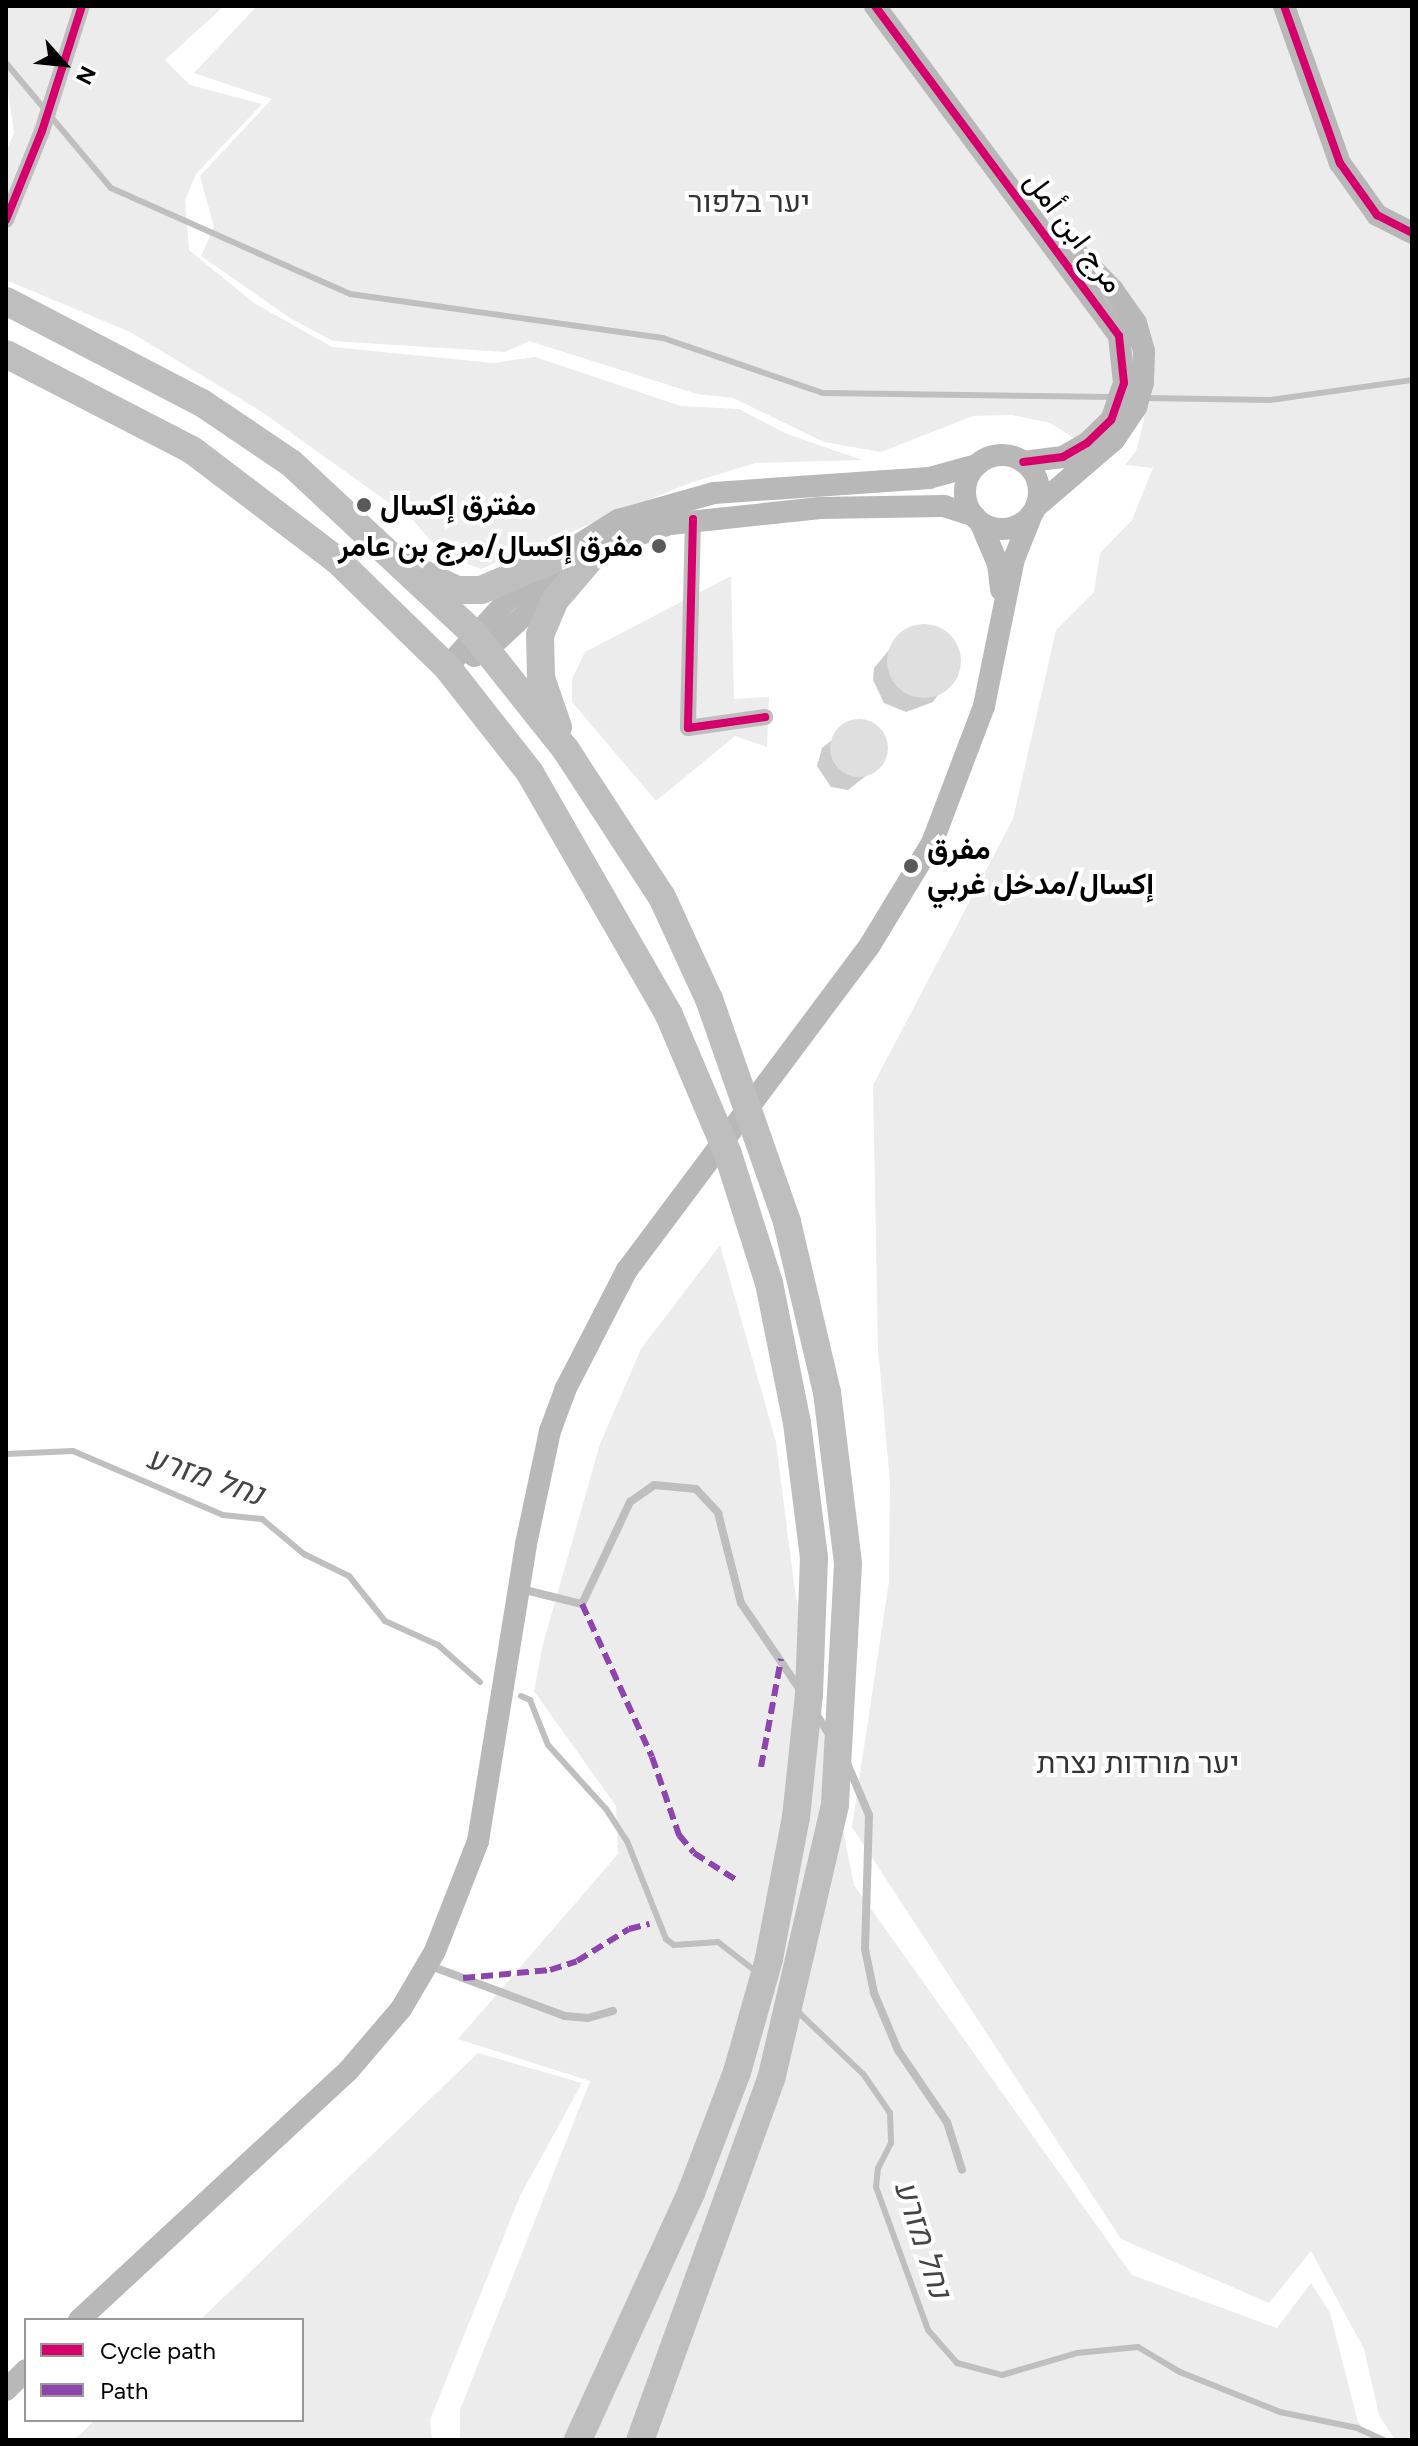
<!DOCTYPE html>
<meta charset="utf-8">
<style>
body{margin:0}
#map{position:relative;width:1418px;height:2446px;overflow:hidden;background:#fff;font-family:Figtree,Vazirmatn,Heebo,sans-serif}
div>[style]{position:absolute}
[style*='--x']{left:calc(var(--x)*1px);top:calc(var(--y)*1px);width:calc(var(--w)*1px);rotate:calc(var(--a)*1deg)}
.green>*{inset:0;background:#ececec}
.shadow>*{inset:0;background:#0003}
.stream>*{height:6px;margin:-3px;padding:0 3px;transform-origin:3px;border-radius:3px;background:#bfbfbf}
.building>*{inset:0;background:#dfdfdf}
.round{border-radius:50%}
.lane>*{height:8px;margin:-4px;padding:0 4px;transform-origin:4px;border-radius:4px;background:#bebebe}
.street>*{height:16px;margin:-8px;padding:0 8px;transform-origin:8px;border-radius:8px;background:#bebebe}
.secondary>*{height:22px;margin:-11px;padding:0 11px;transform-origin:11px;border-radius:11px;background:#b8b8b8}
.secondary>.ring{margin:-11px;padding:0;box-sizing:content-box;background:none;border:22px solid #b8b8b8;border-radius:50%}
.highway>*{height:28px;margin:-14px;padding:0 14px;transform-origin:14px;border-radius:14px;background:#bebebe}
.quiet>*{height:6px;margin-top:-3px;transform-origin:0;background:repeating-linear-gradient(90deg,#8e44ad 0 12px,transparent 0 18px)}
.cycleway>*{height:8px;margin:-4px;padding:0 4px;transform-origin:4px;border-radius:4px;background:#d6006c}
.dots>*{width:22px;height:22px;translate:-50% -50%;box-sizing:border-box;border:4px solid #fff;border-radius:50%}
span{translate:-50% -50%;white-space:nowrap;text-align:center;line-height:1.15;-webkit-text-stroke:8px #fff;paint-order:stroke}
.park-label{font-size:30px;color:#333}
.street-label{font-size:30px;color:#000}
.poi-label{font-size:30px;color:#000;font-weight:700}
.left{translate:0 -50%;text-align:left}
.right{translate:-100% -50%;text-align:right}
.water-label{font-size:32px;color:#444;font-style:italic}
.frame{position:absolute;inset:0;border:8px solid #000;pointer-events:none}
.legend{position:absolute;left:24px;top:2318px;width:280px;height:104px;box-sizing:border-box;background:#fff;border:2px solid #999;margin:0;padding:10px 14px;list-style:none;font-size:24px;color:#000}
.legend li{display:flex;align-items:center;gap:16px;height:40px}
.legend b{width:40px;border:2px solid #999}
.north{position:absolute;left:24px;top:24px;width:80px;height:80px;-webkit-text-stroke:6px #fff;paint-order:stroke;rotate:117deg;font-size:22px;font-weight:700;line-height:32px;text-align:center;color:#000}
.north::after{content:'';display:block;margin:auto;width:28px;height:36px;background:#000;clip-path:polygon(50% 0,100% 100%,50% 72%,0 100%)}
</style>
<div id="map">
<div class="green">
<div style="clip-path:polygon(6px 6px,224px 6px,165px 60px,190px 85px,262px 104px,196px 174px,185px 200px,189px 250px,254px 303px,332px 347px,493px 363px,535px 357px,681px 406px,739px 409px,787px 434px,862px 460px,755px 463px,690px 483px,481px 569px,442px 554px,413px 520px,262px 412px,130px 332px,6px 280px,6px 152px,14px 133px,6px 79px)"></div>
<div style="clip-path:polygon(257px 6px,1412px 6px,1412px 2440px,1395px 2440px,1379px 2415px,1364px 2349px,1311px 2251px,1269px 2303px,1121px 2239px,852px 1827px,889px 1581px,890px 1482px,878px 1348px,873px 1085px,1013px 819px,1056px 630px,1094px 592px,1100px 553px,1132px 520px,1153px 468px,1125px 465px,1136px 451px,1144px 420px,1139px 385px,1076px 439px,1050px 423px,1012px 415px,973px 416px,881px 452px,824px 442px,733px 398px,697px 394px,529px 341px,505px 352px,333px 341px,290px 318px,201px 256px,214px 227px,200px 176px,272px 99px,194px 73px)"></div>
<div style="clip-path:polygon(731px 576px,734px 699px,769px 697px,767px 747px,735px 736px,656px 801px,572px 702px,572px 679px,585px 652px)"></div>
<div style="clip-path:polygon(720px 1245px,776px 1442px,795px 1591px,854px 1885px,1132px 2275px,1277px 2328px,1311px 2283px,1330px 2313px,1358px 2422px,1374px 2440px,460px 2440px,460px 2410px,590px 2081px,458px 2039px,618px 1854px,616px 1806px,534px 1691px,543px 1644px,600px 1444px,641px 1349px)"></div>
<div style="clip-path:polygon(478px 2053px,582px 2083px,520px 2196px,430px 2420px,432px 2440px,74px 2440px,95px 2420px,302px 2420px,302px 2320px,200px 2320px)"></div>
</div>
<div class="shadow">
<div style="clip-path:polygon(927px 626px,953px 641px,959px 665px,933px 702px,906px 712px,884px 703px,873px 680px,874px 668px,904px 632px)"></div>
<div style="clip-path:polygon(854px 722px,872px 724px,884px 737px,881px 764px,848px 790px,831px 787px,817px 766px,822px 748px)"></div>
</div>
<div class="stream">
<div style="--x:6;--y:63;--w:163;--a:50"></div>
<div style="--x:111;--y:188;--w:261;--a:23.9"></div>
<div style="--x:350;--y:294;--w:316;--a:8"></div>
<div style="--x:663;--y:338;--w:169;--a:19"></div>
<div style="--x:823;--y:393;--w:291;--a:0.8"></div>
<div style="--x:1145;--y:398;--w:125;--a:0.9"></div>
<div style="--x:1270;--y:400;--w:143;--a:-8"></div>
<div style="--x:6;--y:1454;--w:67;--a:-2.6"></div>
<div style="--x:73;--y:1451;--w:163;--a:23.1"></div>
<div style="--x:223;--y:1515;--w:39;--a:6"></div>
<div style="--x:262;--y:1519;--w:55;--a:39.8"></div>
<div style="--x:304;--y:1554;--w:50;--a:26.1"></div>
<div style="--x:349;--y:1576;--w:58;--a:51.3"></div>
<div style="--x:385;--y:1621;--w:58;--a:24.4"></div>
<div style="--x:438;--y:1645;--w:56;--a:41.4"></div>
<div style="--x:521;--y:1696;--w:10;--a:24"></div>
<div style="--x:530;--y:1700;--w:48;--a:68.2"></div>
<div style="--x:548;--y:1745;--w:86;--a:47.8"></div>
<div style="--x:606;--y:1809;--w:38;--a:57"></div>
<div style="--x:627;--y:1841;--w:105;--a:68.3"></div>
<div style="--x:666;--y:1939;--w:10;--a:37"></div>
<div style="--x:674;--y:1945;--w:44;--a:-3.9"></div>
<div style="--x:718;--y:1942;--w:51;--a:37.8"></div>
<div style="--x:795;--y:2009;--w:95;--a:43.7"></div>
<div style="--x:864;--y:2075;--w:46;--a:55.6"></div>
<div style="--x:890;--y:2113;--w:30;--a:88"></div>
<div style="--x:891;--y:2143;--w:28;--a:117"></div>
<div style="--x:878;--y:2168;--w:19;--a:96"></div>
<div style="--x:876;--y:2187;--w:152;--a:70"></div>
<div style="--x:928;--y:2330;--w:44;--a:48.7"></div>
<div style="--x:957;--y:2363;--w:47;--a:14.9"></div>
<div style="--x:1002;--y:2375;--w:78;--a:-16.3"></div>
<div style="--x:1077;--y:2353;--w:61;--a:-5.6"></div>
<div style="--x:1138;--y:2347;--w:49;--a:30.8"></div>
<div style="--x:1180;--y:2372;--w:108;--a:21.8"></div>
<div style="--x:1280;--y:2412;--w:79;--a:11.7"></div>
<div style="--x:1357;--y:2428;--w:30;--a:24"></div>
</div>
<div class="building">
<div class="round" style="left:887px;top:624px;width:74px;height:74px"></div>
<div class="round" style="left:830px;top:719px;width:58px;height:58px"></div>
</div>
<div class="lane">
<div style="--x:521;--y:1589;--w:63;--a:13.8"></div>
<div style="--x:582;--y:1604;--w:113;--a:-64.8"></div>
<div style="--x:630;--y:1502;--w:29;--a:-35"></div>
<div style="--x:654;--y:1485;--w:42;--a:5.4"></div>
<div style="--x:696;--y:1489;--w:33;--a:47"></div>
<div style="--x:718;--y:1513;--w:93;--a:75.7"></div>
<div style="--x:741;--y:1603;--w:107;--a:55.7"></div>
<div style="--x:815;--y:1712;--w:31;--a:58"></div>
<div style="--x:847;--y:1763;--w:56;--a:67.1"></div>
<div style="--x:869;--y:1815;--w:134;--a:91.7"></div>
<div style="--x:865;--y:1949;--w:45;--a:78.4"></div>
<div style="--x:874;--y:1993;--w:62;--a:67.2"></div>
<div style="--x:898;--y:2050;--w:87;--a:55.8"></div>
<div style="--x:947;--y:2122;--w:50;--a:72.6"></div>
<div style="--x:428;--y:1965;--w:146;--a:20.4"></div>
<div style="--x:565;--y:2016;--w:23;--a:5"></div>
<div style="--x:588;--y:2018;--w:26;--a:-16"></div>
</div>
<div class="street">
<div style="--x:6;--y:220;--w:96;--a:-68"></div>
<div style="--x:42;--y:131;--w:131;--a:-72.3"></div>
<div style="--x:693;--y:519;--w:209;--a:91.4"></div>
<div style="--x:688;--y:728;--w:78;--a:-8.1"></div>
</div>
<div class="secondary">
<div style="--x:875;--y:6;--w:410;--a:53.5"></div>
<div style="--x:1119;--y:336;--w:47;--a:83.9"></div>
<div style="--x:1124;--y:383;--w:39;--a:109"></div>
<div style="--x:1111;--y:420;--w:33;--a:136"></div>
<div style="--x:1087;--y:443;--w:28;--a:150"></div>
<div style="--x:1063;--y:457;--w:40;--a:172.9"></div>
<div style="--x:1284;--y:6;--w:167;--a:70.4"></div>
<div style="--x:1340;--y:163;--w:64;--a:54.6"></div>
<div style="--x:1377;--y:215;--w:39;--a:27"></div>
<div class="ring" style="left:965px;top:455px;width:52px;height:52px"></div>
<div style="--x:1036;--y:507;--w:103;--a:-40.7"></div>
<div style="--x:1114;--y:440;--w:40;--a:-56"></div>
<div style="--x:1136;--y:407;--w:26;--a:-74"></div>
<div style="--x:1143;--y:382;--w:31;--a:-88"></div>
<div style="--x:1144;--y:351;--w:29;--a:-106"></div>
<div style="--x:1136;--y:323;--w:40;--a:-124.9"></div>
<div style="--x:1113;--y:290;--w:69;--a:-134.4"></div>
<div style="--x:980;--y:522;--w:46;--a:66.8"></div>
<div style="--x:998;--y:564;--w:26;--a:83"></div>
<div style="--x:474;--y:656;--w:14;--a:-25"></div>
<div style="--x:487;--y:650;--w:117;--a:-42.9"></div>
<div style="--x:573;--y:570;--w:55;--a:-31.7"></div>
<div style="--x:620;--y:541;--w:53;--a:-18.8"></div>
<div style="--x:670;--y:524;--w:151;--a:-6.1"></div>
<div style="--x:820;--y:508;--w:124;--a:-0.9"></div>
<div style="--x:944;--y:506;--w:32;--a:18"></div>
<div style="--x:447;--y:667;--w:86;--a:-47.8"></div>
<div style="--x:505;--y:603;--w:71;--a:-40.4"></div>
<div style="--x:559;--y:557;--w:70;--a:-32.1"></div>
<div style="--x:618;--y:520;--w:100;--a:-15.7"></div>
<div style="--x:714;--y:493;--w:216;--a:-4"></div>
<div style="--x:929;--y:478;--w:50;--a:-15.2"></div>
<div style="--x:79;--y:2320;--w:367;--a:-42.8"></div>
<div style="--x:348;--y:2071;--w:82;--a:-49.5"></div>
<div style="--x:401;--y:2009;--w:67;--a:-59.6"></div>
<div style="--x:435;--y:1951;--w:118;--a:-68.6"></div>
<div style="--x:478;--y:1841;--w:301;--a:-80.8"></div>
<div style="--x:526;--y:1544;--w:116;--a:-78"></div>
<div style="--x:550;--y:1431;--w:46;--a:-69.6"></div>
<div style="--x:566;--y:1388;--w:133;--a:-62.7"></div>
<div style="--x:627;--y:1270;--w:406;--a:-53.2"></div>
<div style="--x:870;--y:945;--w:119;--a:-58.7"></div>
<div style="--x:932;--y:843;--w:147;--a:-69.2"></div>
<div style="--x:984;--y:706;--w:150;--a:-78.5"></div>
<div style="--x:1014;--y:559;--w:48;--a:-68.2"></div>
<div style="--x:6;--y:2390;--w:28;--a:-45"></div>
</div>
<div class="highway">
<div style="--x:6;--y:301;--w:221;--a:27.5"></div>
<div style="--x:202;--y:403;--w:107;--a:34"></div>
<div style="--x:291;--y:463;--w:249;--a:43"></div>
<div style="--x:473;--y:633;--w:149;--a:51.5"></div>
<div style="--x:566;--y:750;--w:176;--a:56.9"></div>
<div style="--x:662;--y:897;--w:112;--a:65.3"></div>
<div style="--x:709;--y:999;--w:236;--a:70.7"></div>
<div style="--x:787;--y:1222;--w:175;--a:76.8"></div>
<div style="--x:827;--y:1392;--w:173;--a:83"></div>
<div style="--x:848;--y:1564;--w:241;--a:93.1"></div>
<div style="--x:835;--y:1805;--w:281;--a:103.1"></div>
<div style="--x:771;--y:2079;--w:384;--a:109.9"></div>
<div style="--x:6;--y:354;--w:209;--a:27.3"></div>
<div style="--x:192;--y:450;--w:182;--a:37.2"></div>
<div style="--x:337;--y:560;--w:153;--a:44.2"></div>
<div style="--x:447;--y:667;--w:135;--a:51.9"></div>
<div style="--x:530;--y:773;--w:279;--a:60.1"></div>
<div style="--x:669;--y:1015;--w:151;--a:67"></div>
<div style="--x:728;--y:1154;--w:135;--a:72.4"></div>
<div style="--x:769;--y:1283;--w:143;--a:78.7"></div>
<div style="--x:797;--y:1423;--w:136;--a:82.8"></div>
<div style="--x:814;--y:1558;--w:136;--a:92.1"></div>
<div style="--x:809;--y:1694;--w:124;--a:96"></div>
<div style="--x:796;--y:1817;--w:145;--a:100.8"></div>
<div style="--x:769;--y:1959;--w:117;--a:105.8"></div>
<div style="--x:737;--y:2072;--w:129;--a:110.8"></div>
<div style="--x:691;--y:2193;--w:272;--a:114.6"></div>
<div style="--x:419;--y:572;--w:42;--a:25.3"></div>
<div style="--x:457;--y:590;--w:24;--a:0"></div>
<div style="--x:481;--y:590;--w:85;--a:-22.9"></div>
<div style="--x:558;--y:727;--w:52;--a:-109.1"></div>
<div style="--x:541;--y:678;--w:43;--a:-91.3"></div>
<div style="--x:540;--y:635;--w:38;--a:-67"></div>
<div style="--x:555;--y:600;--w:54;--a:-49.5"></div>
</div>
<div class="quiet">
<div style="--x:582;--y:1604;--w:168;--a:65.4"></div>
<div style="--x:652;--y:1757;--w:83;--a:70.9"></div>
<div style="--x:679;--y:1835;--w:23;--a:50"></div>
<div style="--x:694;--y:1853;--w:52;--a:32.5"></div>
<div style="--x:761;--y:1767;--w:110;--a:-79.5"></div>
<div style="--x:463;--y:1978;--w:87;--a:-5.3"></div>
<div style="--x:550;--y:1970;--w:28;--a:-18"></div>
<div style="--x:577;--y:1961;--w:61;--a:-31.6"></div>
<div style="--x:629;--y:1929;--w:21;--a:-14"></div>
</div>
<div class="cycleway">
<div style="--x:875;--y:6;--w:410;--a:53.5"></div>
<div style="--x:1119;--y:336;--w:47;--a:83.9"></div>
<div style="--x:1124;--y:383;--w:39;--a:109"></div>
<div style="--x:1111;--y:420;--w:33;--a:136"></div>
<div style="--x:1087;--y:443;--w:28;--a:150"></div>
<div style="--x:1063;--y:457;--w:40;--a:172.9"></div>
<div style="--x:1284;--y:6;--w:167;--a:70.4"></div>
<div style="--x:1340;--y:163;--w:64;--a:54.6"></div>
<div style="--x:1377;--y:215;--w:39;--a:27"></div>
<div style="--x:6;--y:220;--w:96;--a:-68"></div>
<div style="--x:42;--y:131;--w:131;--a:-72.3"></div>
<div style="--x:693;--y:519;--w:209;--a:91.4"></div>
<div style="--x:688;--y:728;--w:78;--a:-8.1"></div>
</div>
<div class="dots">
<div style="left:364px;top:505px;background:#595959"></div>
<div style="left:659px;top:546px;background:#595959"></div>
<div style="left:911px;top:866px;background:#595959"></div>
</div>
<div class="park-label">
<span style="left:749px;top:202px">יער בלפור</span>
<span style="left:1138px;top:1763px">יער מורדות נצרת</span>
</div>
<div class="street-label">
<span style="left:1074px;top:232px;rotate:53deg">مرج ابن أمل</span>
</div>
<div class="poi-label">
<span class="left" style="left:380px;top:505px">مفترق إكسال</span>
<span class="right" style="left:643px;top:546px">مفرق إكسال/مرج بن عامر</span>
<span class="left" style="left:927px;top:866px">مفرق<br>إكسال/مدخل غربي</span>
</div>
<div class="water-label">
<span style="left:205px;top:1476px;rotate:19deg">נחל מזרע</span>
<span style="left:923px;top:2239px;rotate:72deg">נחל מזרע</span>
</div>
<div class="frame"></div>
<ul class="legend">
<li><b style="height:10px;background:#d6006c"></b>Cycle path</li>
<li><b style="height:10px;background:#8e44ad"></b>Path</li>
</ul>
<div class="north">N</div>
</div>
